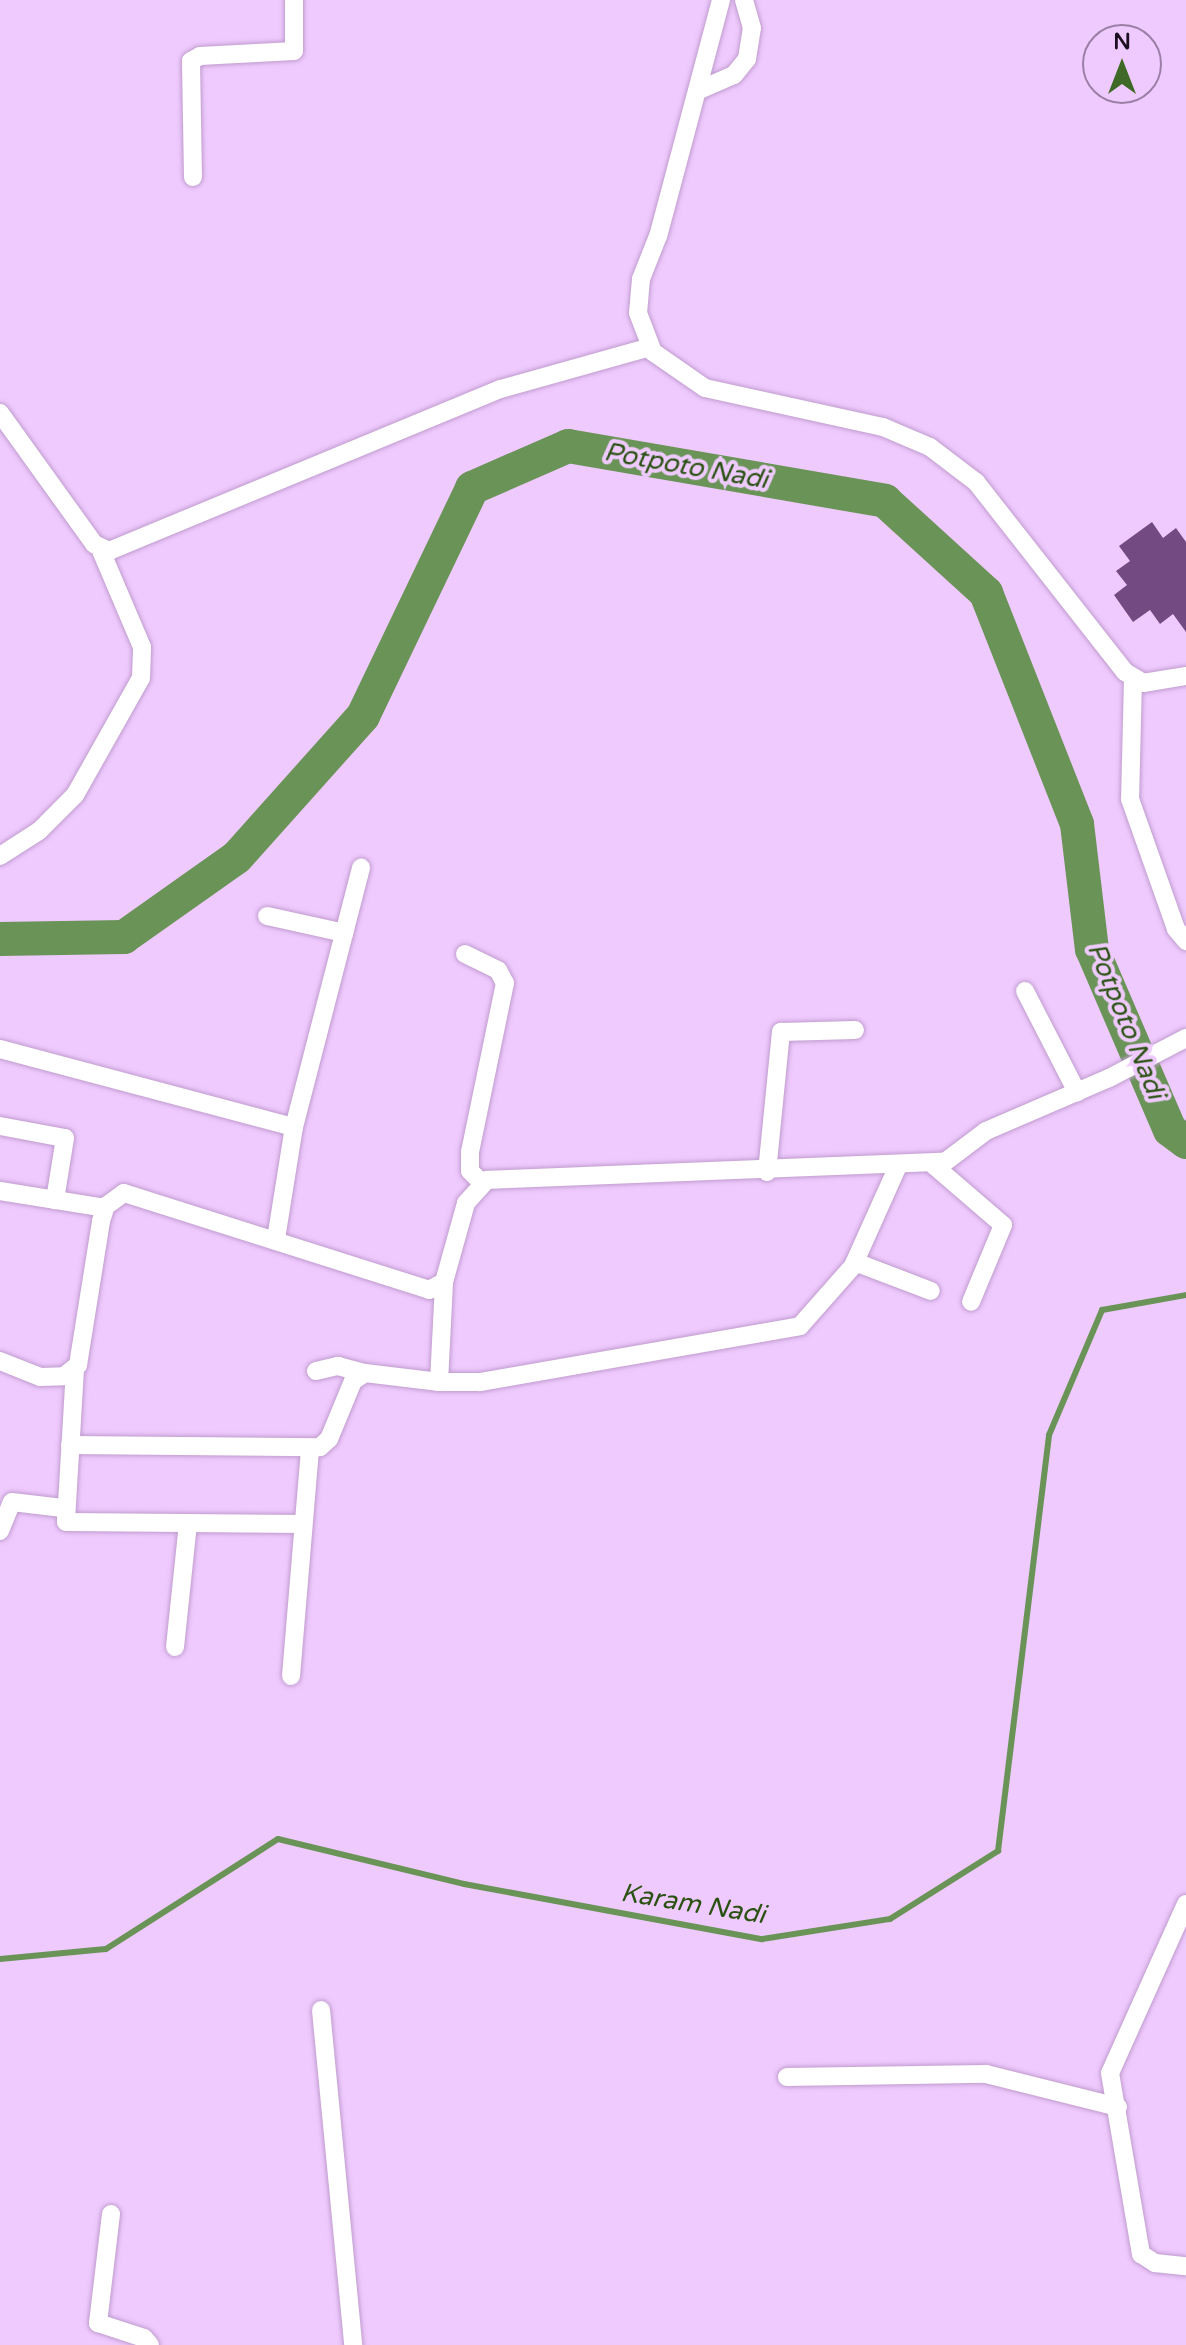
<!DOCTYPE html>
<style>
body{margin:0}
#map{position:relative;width:1186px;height:2345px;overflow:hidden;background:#efcafe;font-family:"Varela Round",sans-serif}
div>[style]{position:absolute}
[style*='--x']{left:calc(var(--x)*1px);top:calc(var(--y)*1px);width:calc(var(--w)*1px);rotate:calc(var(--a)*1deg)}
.stream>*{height:6px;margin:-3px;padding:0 3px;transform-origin:3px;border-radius:3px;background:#6a9357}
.river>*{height:34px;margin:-17px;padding:0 17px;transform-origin:17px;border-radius:17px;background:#6a9357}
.building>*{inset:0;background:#734b82}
.roads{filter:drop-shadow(0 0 2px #c09cce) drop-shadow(0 0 2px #c09cce)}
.minor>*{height:18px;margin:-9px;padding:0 9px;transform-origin:9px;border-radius:9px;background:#fff}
span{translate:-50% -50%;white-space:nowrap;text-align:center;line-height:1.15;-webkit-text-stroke:8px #efcafe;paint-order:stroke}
.water-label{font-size:26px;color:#2b5213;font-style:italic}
.north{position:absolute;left:1082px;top:24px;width:80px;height:80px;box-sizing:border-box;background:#efcafe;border:2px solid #9b7fa6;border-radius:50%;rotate:0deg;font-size:22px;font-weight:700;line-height:32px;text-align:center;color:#1d0f22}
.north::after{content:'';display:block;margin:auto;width:28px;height:36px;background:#3e6926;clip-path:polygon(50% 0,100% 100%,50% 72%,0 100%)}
</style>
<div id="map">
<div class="stream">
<div style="--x:0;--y:1959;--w:106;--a:-5.4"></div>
<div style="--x:106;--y:1949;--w:204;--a:-32.6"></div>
<div style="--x:278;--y:1839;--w:191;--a:13.6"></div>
<div style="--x:464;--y:1884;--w:303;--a:10.5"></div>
<div style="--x:762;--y:1939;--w:130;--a:-8.9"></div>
<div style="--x:890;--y:1919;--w:128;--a:-32.2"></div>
<div style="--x:998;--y:1851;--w:419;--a:-83"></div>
<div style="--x:1049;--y:1435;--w:136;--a:-67"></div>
<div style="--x:1102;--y:1310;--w:85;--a:-10.1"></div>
</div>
<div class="river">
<div style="--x:0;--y:939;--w:124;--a:-0.9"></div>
<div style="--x:124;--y:937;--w:138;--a:-35.3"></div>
<div style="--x:237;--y:857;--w:189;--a:-48.2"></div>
<div style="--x:363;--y:716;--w:253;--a:-64.4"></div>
<div style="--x:472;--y:488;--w:105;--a:-23.6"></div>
<div style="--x:568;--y:446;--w:322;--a:9.8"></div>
<div style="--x:885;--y:501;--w:137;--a:42.3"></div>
<div style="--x:986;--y:593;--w:248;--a:68.5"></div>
<div style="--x:1077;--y:824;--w:126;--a:83.2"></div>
<div style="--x:1092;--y:949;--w:197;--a:66.7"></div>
<div style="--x:1170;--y:1130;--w:20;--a:37"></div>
</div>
<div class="building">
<div style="clip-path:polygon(1152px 522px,1163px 538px,1176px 528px,1186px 542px,1186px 632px,1173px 614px,1160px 624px,1150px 610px,1133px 622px,1114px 595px,1127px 585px,1116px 571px,1130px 561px,1119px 546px)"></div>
</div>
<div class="roads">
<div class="minor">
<div style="--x:721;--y:0;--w:244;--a:104.9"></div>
<div style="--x:658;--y:236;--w:46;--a:111.6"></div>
<div style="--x:641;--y:279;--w:34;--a:95"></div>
<div style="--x:638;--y:313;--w:42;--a:69"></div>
<div style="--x:653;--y:352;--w:63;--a:34.7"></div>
<div style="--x:705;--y:388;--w:182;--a:12.4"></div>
<div style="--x:883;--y:427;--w:51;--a:23.1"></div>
<div style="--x:930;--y:447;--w:58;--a:37.3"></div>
<div style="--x:976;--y:482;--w:241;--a:51.9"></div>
<div style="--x:1125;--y:672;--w:21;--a:31"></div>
<div style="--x:1143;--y:683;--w:44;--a:-9.2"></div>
<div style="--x:697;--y:91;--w:40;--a:-23.4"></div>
<div style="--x:734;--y:75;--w:21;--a:-51"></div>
<div style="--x:747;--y:59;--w:31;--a:-81"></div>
<div style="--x:752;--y:28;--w:29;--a:-106"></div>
<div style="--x:193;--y:177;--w:116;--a:-91"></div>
<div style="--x:191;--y:61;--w:10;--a:-29"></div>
<div style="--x:200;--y:56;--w:94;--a:-3"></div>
<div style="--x:294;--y:51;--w:51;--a:-90"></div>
<div style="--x:0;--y:413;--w:161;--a:54.3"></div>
<div style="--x:94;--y:544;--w:17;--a:25"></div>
<div style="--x:109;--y:551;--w:424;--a:-22.5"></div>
<div style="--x:501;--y:389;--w:155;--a:-15.7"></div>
<div style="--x:1133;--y:679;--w:120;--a:91.4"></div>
<div style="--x:1130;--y:799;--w:138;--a:70.5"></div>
<div style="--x:1176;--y:929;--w:16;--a:50"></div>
<div style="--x:0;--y:856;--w:46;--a:-32.7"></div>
<div style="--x:39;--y:831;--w:51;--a:-45"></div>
<div style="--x:75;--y:795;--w:134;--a:-60.6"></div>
<div style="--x:141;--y:678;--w:31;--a:-88"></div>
<div style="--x:142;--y:647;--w:104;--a:-113.1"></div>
<div style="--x:267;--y:916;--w:79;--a:12.4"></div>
<div style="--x:465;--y:954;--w:37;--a:26"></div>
<div style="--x:498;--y:970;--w:15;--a:62"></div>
<div style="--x:505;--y:983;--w:173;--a:101.7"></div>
<div style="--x:470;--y:1152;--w:19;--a:90"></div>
<div style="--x:470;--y:1171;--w:17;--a:45"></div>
<div style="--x:1025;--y:991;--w:114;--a:62.8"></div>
<div style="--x:0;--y:1049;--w:304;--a:14.9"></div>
<div style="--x:0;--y:1126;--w:66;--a:10.5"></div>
<div style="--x:65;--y:1138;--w:63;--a:99.2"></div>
<div style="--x:931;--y:1163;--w:95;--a:40.7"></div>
<div style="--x:1003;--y:1225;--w:83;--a:112.6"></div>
<div style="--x:767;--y:1172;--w:141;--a:-84.3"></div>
<div style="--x:781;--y:1032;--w:74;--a:-1.5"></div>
<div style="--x:0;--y:1191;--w:106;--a:9.2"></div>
<div style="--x:276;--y:1239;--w:113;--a:-80.9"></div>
<div style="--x:294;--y:1127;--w:268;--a:-75.5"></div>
<div style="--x:855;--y:1262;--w:81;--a:20.9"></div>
<div style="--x:0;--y:1361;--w:43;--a:21.8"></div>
<div style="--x:40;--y:1377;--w:24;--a:-2"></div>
<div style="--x:64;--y:1376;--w:18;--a:-38"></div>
<div style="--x:78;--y:1365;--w:146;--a:-80.9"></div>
<div style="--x:101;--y:1221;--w:16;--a:-72"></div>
<div style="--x:106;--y:1206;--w:22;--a:-36"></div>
<div style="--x:124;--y:1193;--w:320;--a:17.6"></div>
<div style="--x:429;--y:1290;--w:17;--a:-28"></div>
<div style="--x:444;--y:1282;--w:82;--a:-74.4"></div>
<div style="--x:466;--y:1203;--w:31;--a:-48"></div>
<div style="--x:487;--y:1180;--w:458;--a:-2.3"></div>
<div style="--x:945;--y:1162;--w:51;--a:-37.1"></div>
<div style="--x:986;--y:1131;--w:134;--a:-23.3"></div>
<div style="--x:1109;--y:1078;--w:87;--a:-27.5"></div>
<div style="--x:75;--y:1369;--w:153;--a:93.4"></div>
<div style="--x:66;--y:1522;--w:237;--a:0.5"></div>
<div style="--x:316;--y:1371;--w:23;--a:-13"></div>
<div style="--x:338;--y:1366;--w:28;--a:15"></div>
<div style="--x:439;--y:1382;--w:100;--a:-87.1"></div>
<div style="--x:70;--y:1445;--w:250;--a:0.5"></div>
<div style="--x:320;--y:1447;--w:12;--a:-42"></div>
<div style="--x:329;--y:1439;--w:63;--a:-67.5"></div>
<div style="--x:353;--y:1381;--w:14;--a:-34"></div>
<div style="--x:365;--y:1373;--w:75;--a:6.9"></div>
<div style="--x:439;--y:1382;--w:41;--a:0"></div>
<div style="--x:480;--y:1382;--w:325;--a:-9.9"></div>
<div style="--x:800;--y:1326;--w:80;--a:-48.5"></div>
<div style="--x:853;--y:1266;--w:110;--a:-65.8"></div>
<div style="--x:0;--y:1531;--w:31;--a:-68"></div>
<div style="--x:12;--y:1502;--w:51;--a:6.7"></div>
<div style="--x:175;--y:1647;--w:124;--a:-84"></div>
<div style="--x:291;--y:1676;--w:229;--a:-85.2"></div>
<div style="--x:1186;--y:1904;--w:185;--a:114.2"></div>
<div style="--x:1110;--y:2073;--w:184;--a:80.3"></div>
<div style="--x:1141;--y:2254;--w:17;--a:33"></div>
<div style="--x:1155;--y:2263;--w:31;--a:6"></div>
<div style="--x:321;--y:2010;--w:337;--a:84.5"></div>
<div style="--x:787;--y:2077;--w:199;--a:-0.9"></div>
<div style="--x:986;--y:2074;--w:136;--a:14"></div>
<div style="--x:111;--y:2214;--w:110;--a:96.8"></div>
<div style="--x:98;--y:2323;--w:48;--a:18.1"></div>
<div style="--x:144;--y:2338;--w:9;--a:49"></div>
</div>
</div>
<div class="water-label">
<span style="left:686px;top:466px;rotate:10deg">Potpoto Nadi</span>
<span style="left:1126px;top:1021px;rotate:68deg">Potpoto Nadi</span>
<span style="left:693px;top:1904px;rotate:9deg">Karam Nadi</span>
</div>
<div class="north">N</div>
</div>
